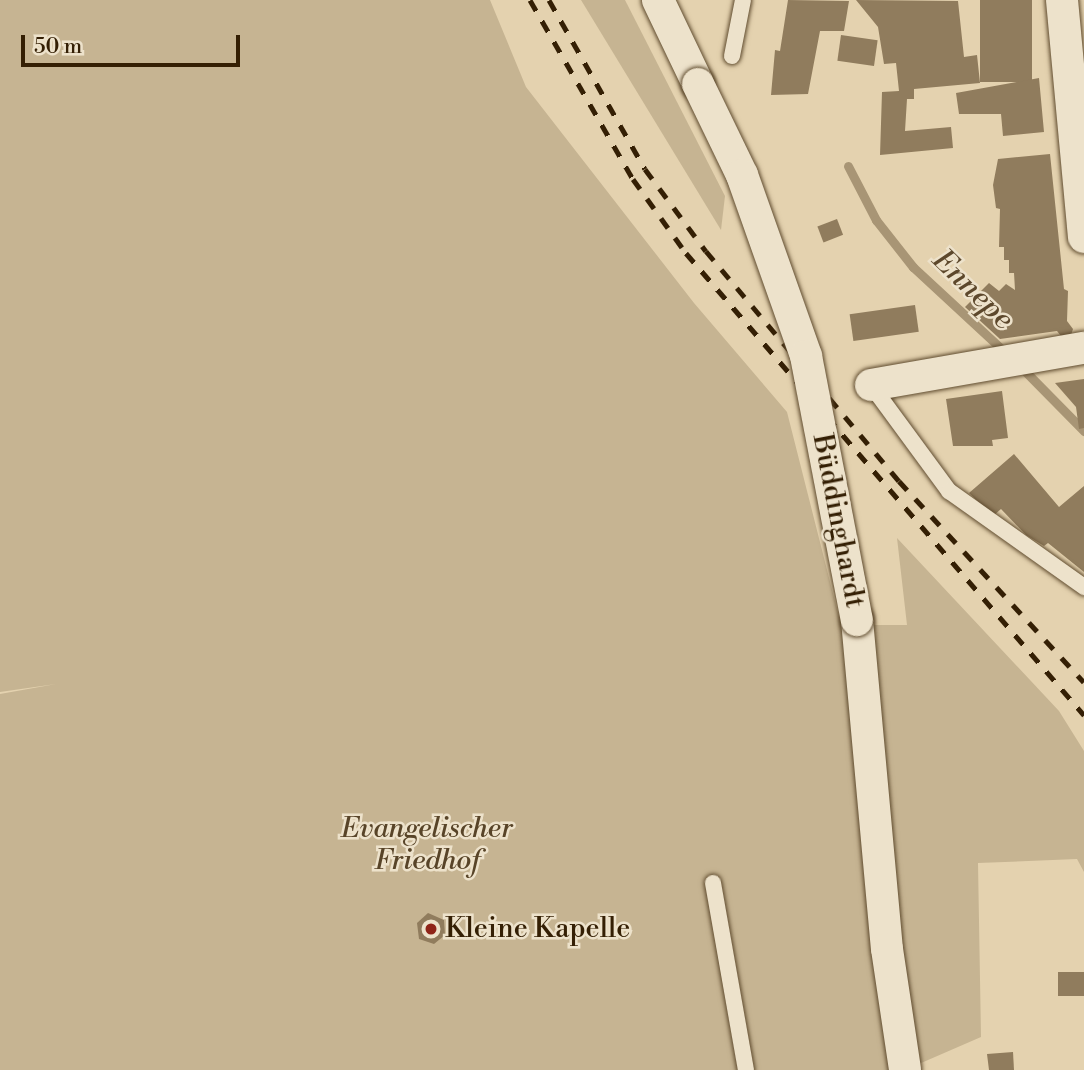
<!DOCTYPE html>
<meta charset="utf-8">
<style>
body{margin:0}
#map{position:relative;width:1084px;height:1070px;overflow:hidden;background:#e4d2af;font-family:"Libre Bodoni",serif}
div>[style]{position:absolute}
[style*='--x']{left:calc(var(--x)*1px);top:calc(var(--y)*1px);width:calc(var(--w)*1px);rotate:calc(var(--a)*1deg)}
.green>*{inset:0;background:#c6b492}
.stream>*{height:9px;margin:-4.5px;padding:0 4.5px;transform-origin:4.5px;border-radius:4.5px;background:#a89575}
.building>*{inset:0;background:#907c5d;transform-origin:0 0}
.roads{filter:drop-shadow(0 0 2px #604c2f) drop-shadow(0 0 2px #604c2f)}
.service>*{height:16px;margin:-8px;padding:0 8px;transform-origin:8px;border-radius:8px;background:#ede2cb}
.minor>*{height:32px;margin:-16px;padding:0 16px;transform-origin:16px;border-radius:16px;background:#ede2cb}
.rail>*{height:5px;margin-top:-2.5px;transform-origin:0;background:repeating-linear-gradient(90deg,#341f04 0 12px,transparent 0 24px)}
.bridges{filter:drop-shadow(0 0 2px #604c2f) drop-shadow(0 0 2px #604c2f)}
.minor-bridge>*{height:32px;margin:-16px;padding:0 16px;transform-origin:16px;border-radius:16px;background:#ede2cb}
.dots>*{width:19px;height:19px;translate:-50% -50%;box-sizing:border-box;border:4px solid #ede2cb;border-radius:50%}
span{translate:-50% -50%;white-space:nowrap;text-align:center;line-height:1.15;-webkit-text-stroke:5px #ede2cb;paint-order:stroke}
.street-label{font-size:28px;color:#341f04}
.park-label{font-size:28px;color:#584428;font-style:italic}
.poi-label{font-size:28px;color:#341f04}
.left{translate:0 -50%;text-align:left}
.water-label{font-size:30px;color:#5d482c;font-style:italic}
.scale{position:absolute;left:21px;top:35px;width:219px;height:32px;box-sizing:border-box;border:4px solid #341f04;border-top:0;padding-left:9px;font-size:21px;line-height:24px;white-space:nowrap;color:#341f04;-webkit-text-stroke:5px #ede2cb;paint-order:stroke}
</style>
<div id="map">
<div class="green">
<div style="clip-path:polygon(0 0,490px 0,526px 87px,694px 303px,787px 412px,841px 625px,907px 625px,897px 538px,1059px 711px,1084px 751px,1084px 872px,1077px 859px,978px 863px,981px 1037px,905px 1070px,0 1070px,0 694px,56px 684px,0 692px)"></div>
<div style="clip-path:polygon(581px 0,625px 0,725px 196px,721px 230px)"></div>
</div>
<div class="stream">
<div style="--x:848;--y:166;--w:61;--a:62.6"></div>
<div style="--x:876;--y:220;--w:60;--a:51.8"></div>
<div style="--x:913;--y:267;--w:127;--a:42.8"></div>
<div style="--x:1019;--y:365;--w:93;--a:45.4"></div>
</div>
<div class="building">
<div style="clip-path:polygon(788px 0,849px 1px,844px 31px,820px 31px,808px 94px,771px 95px,775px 50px,780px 51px)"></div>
<div style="clip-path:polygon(856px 0,958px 1px,964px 57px,977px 55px,980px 83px,914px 89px,914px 99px,907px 99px,905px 131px,951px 127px,953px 148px,880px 155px,882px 92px,899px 91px,896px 63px,884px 64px,878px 27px)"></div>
<div style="left:980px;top:0;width:52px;height:82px"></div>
<div style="left:841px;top:35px;width:37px;height:26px;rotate:8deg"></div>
<div style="clip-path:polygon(1039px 78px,1044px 132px,1003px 136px,1001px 114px,959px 114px,956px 93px)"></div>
<div style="clip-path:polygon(1050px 154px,1064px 289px,1068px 291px,1067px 321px,1073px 329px,1071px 335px,1061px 336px,1057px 331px,1000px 339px,965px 307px,989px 283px,999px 291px,1006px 284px,1015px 290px,1014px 273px,1009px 273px,1009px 260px,1004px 260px,1004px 247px,999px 247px,1000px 209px,996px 208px,993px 185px,998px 159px)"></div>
<div style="left:837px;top:219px;width:17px;height:21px;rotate:69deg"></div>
<div style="left:915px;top:305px;width:27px;height:66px;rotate:82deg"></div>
<div style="clip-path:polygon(1084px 379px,1084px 428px,1079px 429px,1076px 407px,1055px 383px)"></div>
<div style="clip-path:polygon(1002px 391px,1008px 438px,992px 440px,993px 446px,953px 446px,946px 399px)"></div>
<div style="clip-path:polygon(1014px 454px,1059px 507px,1084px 486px,1084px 572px,1048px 543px,1044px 546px,1026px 535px,1001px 509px,993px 516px,969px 493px)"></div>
<div style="clip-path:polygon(428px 913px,444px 920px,445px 935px,434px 944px,419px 939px,417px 923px)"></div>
<div style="left:1084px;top:972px;width:24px;height:26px;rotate:90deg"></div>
<div style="clip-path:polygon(1013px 1052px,1014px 1070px,989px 1070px,987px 1054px)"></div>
</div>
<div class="roads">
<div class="service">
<div style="--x:732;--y:56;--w:57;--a:-78.9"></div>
<div style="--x:871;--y:385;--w:132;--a:53.7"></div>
<div style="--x:949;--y:491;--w:166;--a:35.4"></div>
<div style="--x:713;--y:883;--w:190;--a:80"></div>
</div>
<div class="minor">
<div style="--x:658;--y:0;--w:93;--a:64.5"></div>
<div style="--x:1062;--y:0;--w:238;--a:84.7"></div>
<div style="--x:871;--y:385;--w:216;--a:-9.9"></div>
<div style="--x:857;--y:620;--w:330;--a:84.8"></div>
<div style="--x:887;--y:949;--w:122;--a:81.5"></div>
</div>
</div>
<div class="rail">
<div style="--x:530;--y:0;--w:207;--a:60.1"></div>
<div style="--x:633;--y:179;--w:91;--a:54.4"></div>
<div style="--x:686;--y:253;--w:610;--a:49.26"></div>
<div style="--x:549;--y:0;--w:194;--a:60.4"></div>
<div style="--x:645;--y:169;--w:102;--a:53.4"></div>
<div style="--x:706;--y:251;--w:300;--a:50"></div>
<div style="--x:899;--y:481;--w:273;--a:47.4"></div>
</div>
<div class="bridges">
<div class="minor-bridge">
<div style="--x:698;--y:84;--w:101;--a:64.2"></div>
<div style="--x:742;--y:175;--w:192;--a:70.5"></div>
<div style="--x:806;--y:356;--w:269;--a:79.1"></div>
</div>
</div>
<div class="dots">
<div style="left:431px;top:929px;background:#8f2418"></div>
</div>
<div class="street-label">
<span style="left:838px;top:521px;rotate:79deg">Büddinghardt</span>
</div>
<div class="park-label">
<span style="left:427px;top:845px">Evangelischer<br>Friedhof</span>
</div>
<div class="poi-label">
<span class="left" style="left:445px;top:929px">Kleine Kapelle</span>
</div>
<div class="water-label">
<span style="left:973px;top:290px;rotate:44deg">Ennepe</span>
</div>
<div class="scale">50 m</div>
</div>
